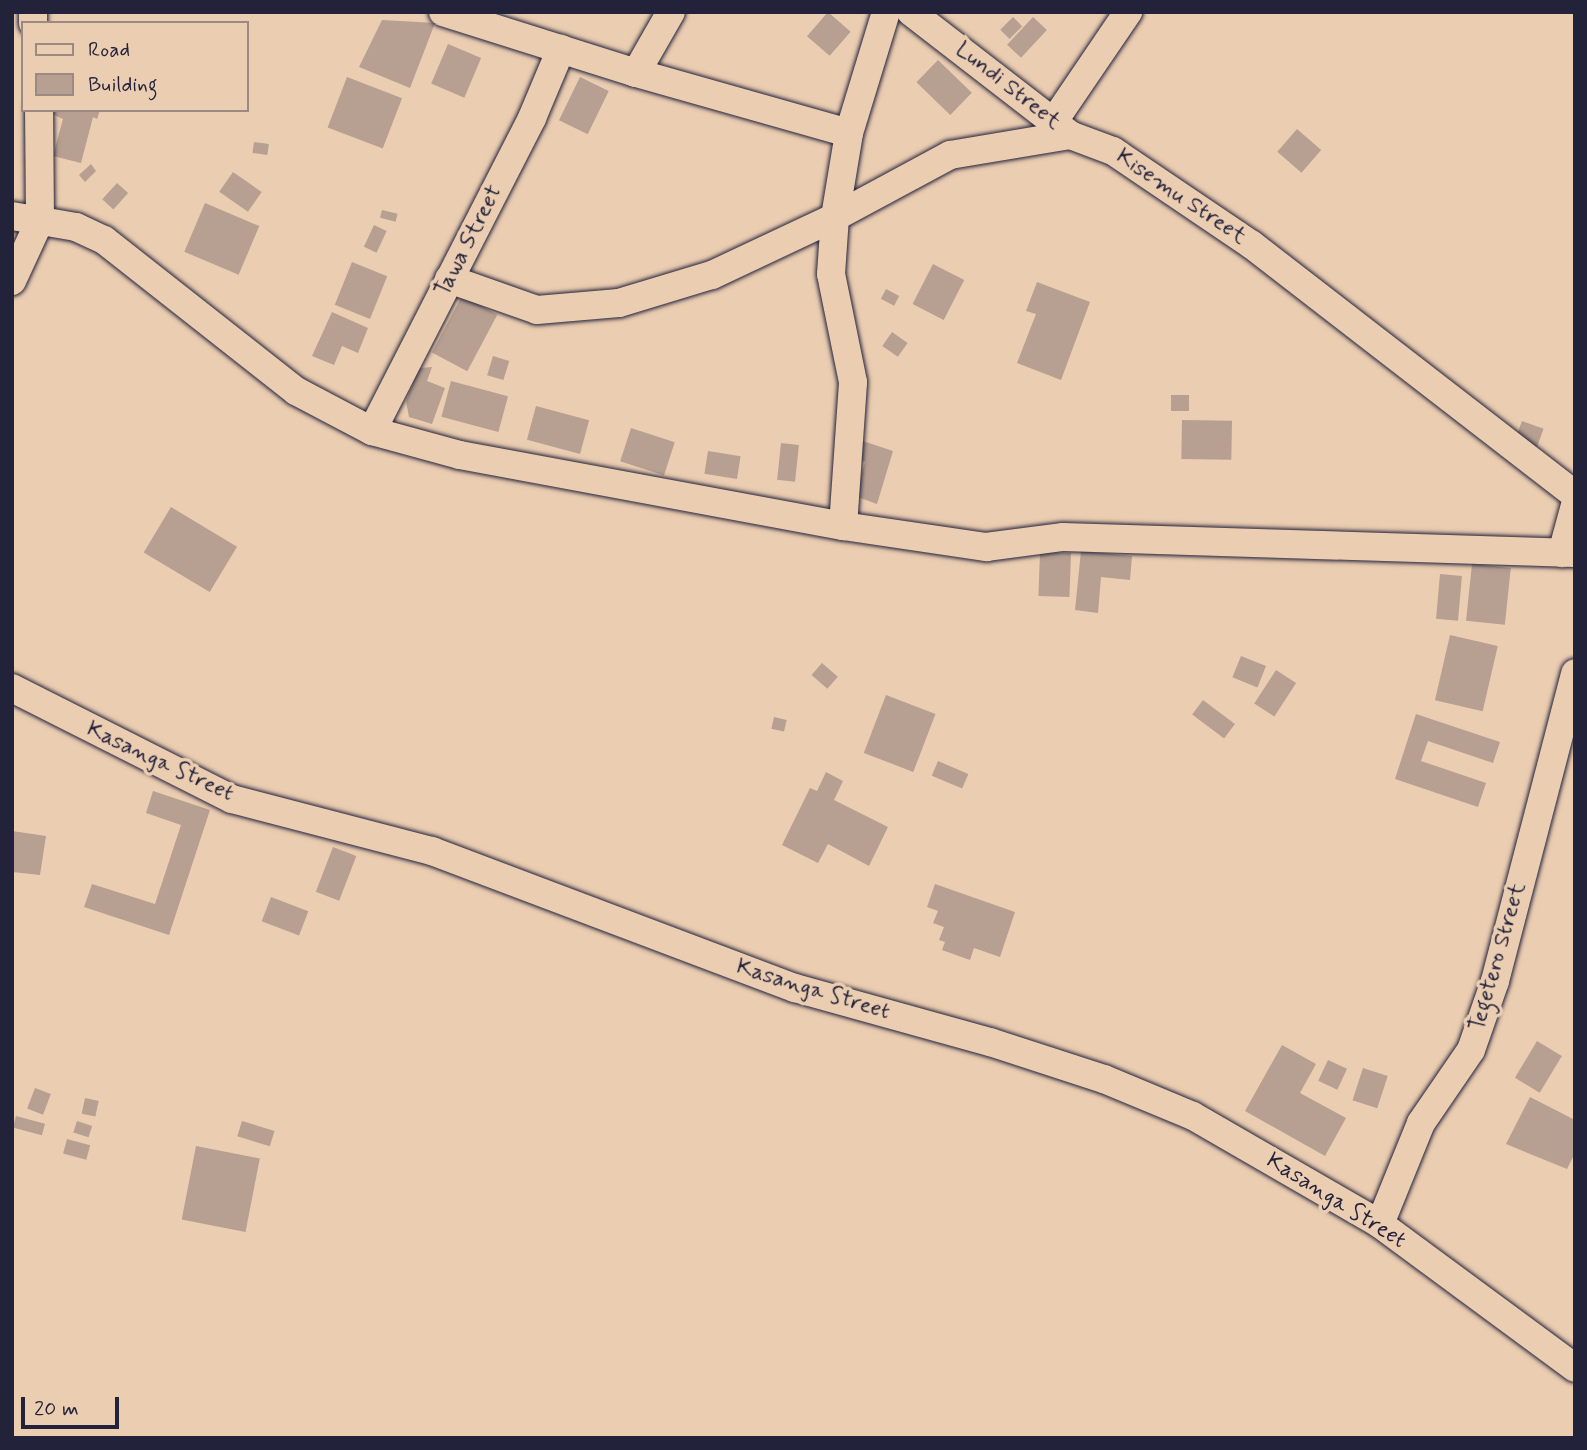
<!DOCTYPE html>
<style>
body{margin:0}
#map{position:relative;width:1587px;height:1450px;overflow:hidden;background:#ebcdb1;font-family:Mynerve,sans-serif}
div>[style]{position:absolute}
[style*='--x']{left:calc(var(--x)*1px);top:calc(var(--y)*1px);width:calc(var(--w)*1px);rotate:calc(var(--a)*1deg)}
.building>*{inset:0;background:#b7a091;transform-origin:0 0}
.roads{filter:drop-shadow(0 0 2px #22223b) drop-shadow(0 0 2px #22223b)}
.minor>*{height:28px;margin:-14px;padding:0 14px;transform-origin:14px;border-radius:14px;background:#ebcdb1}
span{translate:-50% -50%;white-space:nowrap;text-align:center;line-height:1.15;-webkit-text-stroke:7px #ebcdb1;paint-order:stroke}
.street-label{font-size:23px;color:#22223b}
.frame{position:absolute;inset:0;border:14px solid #22223b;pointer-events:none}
.legend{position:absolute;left:21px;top:21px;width:228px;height:91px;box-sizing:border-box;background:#ebcdb1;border:2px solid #9b8982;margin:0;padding:9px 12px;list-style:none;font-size:21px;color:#22223b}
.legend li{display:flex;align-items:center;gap:14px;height:35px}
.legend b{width:35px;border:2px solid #9b8982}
.scale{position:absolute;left:21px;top:1397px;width:98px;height:32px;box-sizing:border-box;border:4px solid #22223b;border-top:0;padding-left:9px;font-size:21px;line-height:24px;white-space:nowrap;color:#22223b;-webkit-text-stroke:5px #ebcdb1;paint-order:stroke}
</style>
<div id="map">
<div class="building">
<div style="left:828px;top:12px;width:30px;height:32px;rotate:41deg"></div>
<div style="left:1013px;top:17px;width:13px;height:18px;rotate:45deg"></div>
<div style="left:1033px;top:17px;width:19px;height:38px;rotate:43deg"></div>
<div style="clip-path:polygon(382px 20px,435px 23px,410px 88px,359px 67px)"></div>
<div style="left:448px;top:44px;width:36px;height:43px;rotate:23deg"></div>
<div style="left:938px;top:60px;width:47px;height:31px;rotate:44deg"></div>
<div style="left:347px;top:77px;width:59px;height:54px;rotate:21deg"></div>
<div style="left:580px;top:77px;width:32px;height:48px;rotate:26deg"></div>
<div style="clip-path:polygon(43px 110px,100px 110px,97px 119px,93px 117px,81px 163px,53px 156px,63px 119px)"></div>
<div style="left:1297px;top:129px;width:32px;height:30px;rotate:41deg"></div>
<div style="left:254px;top:142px;width:15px;height:11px;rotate:8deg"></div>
<div style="clip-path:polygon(91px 164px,96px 171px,85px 182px,79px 175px)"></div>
<div style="left:233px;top:172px;width:35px;height:24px;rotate:35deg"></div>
<div style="left:117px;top:183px;width:15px;height:22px;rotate:42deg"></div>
<div style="left:205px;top:203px;width:59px;height:53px;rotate:23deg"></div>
<div style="left:382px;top:210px;width:16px;height:8px;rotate:14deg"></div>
<div style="left:374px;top:225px;width:14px;height:24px;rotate:25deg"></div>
<div style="left:352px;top:262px;width:38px;height:46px;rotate:22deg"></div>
<div style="left:933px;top:264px;width:35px;height:45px;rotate:27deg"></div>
<div style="clip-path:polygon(1037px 282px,1090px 302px,1061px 380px,1017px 363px,1036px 314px,1026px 311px)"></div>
<div style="left:886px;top:289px;width:15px;height:11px;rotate:28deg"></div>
<div style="left:462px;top:296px;width:40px;height:64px;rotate:28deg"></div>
<div style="clip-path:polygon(332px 312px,368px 328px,358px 353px,342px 346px,334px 365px,312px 356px)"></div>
<div style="left:892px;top:332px;width:19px;height:17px;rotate:35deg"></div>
<div style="left:493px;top:356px;width:17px;height:20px;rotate:17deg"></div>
<div style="clip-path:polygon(432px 367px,427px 381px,445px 388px,432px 424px,409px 417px,406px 401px,419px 368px)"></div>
<div style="left:451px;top:381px;width:59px;height:37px;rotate:15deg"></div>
<div style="left:1171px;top:395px;width:18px;height:16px"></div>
<div style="left:536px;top:406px;width:55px;height:35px;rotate:15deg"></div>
<div style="left:1182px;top:420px;width:50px;height:39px;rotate:1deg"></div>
<div style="left:1522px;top:421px;width:23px;height:25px;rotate:20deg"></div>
<div style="left:631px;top:428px;width:46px;height:35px;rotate:18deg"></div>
<div style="clip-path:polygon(863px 441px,893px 451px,877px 504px,855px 496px,865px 462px,857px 459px)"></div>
<div style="left:781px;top:443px;width:18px;height:37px;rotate:6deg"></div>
<div style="left:708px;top:451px;width:33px;height:23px;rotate:9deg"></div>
<div style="left:171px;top:507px;width:77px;height:53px;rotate:31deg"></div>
<div style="clip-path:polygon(1081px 551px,1132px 556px,1130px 580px,1101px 577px,1098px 613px,1075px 610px)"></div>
<div style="left:1040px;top:552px;width:31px;height:44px;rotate:2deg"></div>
<div style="left:1472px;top:564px;width:39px;height:57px;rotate:6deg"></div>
<div style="left:1440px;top:574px;width:22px;height:45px;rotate:5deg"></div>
<div style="left:1450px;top:635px;width:49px;height:67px;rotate:13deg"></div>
<div style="left:1241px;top:656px;width:27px;height:23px;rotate:22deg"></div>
<div style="left:822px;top:663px;width:21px;height:16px;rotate:41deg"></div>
<div style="left:1276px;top:670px;width:24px;height:40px;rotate:33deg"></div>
<div style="left:886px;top:695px;width:53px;height:62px;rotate:21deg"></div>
<div style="left:1203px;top:700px;width:40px;height:18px;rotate:37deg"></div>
<div style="clip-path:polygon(1416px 714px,1500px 742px,1493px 763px,1428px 741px,1421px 761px,1486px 783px,1478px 807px,1395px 779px)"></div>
<div style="left:774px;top:717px;width:13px;height:12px;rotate:13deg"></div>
<div style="left:938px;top:761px;width:33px;height:16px;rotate:23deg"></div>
<div style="clip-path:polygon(826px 772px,843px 781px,834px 800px,888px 827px,869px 866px,828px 844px,818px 863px,782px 845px,810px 788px,817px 791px)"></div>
<div style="clip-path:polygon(153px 791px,210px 810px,169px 935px,84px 907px,92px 884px,155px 904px,181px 825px,146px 813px)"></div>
<div style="clip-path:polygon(12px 831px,46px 836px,40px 875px,12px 872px)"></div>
<div style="left:333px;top:847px;width:25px;height:48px;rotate:21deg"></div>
<div style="clip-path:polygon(935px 884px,1015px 912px,1000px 957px,974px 948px,970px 960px,942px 950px,945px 942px,939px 940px,944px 927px,933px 923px,938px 911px,927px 907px)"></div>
<div style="left:271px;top:897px;width:40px;height:26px;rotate:21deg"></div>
<div style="left:1537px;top:1041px;width:29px;height:43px;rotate:31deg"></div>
<div style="clip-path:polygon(1282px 1045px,1316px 1064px,1300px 1093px,1346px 1118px,1325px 1156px,1245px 1111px)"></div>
<div style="left:1328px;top:1060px;width:21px;height:23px;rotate:25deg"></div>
<div style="left:1363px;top:1068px;width:26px;height:34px;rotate:18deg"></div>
<div style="left:35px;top:1088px;width:17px;height:22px;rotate:21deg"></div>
<div style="clip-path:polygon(1530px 1097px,1575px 1120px,1575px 1153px,1567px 1169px,1506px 1144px)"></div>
<div style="left:85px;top:1098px;width:14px;height:16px;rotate:12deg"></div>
<div style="left:16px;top:1116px;width:30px;height:12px;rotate:15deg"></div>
<div style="left:77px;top:1121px;width:16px;height:12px;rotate:18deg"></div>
<div style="left:242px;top:1121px;width:34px;height:16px;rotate:17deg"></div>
<div style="left:67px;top:1139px;width:24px;height:15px;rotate:15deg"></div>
<div style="left:196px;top:1146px;width:65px;height:75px;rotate:11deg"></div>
</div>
<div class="roads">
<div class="minor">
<div style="--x:33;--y:12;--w:11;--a:90"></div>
<div style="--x:443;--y:12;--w:199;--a:17.5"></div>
<div style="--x:633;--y:72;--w:224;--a:15.8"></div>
<div style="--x:911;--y:12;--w:201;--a:37.7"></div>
<div style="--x:636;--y:73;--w:70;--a:-60.2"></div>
<div style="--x:1054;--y:121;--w:132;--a:-55.8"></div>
<div style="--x:12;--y:216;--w:65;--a:9.8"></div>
<div style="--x:76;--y:227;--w:31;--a:25"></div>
<div style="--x:104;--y:240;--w:244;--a:38.2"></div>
<div style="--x:296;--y:391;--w:86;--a:27.8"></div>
<div style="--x:372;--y:431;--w:91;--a:15.3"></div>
<div style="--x:460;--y:455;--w:390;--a:10.5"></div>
<div style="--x:843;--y:526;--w:145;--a:8.4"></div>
<div style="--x:986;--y:547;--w:78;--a:-7.4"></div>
<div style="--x:1063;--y:537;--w:512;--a:1.79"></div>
<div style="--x:449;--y:279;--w:93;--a:19.4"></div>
<div style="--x:537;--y:310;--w:82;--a:-4.9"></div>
<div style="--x:619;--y:303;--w:97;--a:-16.8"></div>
<div style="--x:712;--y:275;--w:136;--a:-25.2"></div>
<div style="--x:835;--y:217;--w:131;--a:-28.3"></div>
<div style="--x:950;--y:155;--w:122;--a:-9.5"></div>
<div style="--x:1070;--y:135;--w:46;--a:20.4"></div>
<div style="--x:1113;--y:151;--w:168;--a:34.1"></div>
<div style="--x:1252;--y:245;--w:408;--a:37.7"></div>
<div style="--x:12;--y:281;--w:67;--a:-65.3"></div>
<div style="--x:40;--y:220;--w:110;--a:-90.5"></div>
<div style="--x:372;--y:431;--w:352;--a:-62.9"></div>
<div style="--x:532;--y:118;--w:75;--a:-67.2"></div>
<div style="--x:843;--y:526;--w:144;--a:-86"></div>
<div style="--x:853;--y:382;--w:110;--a:-101.5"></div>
<div style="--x:831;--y:274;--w:57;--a:-86"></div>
<div style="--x:835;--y:217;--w:85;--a:-80.5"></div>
<div style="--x:849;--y:133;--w:127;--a:-73"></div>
<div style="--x:1562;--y:553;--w:50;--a:-74.8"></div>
<div style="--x:12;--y:688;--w:246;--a:26.8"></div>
<div style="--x:232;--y:799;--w:207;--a:14.6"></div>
<div style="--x:432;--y:851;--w:388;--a:20.7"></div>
<div style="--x:795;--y:988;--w:202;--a:15.5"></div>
<div style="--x:990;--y:1042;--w:120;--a:18"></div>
<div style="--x:1104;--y:1079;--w:96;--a:22.6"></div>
<div style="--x:1193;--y:1116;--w:216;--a:30"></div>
<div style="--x:1380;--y:1224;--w:242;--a:36.4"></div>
<div style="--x:1380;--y:1224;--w:109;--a:-67.9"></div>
<div style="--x:1421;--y:1123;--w:88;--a:-55.6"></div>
<div style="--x:1471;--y:1050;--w:73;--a:-70.8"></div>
<div style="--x:1495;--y:981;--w:318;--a:-75.4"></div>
</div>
</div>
<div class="street-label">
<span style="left:1008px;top:86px;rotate:38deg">Lundi Street</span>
<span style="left:1181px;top:197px;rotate:34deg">Kisemu Street</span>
<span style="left:469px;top:241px;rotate:-63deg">Tawa Street</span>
<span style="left:160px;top:762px;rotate:25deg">Kasanga Street</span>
<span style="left:1498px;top:957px;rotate:-74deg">Tegetero Street</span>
<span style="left:813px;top:990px;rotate:17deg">Kasanga Street</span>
<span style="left:1336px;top:1201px;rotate:32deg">Kasanga Street</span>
</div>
<div class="frame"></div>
<ul class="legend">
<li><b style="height:9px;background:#ebcdb1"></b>Road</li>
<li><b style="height:19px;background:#b7a091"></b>Building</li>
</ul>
<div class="scale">20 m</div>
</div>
